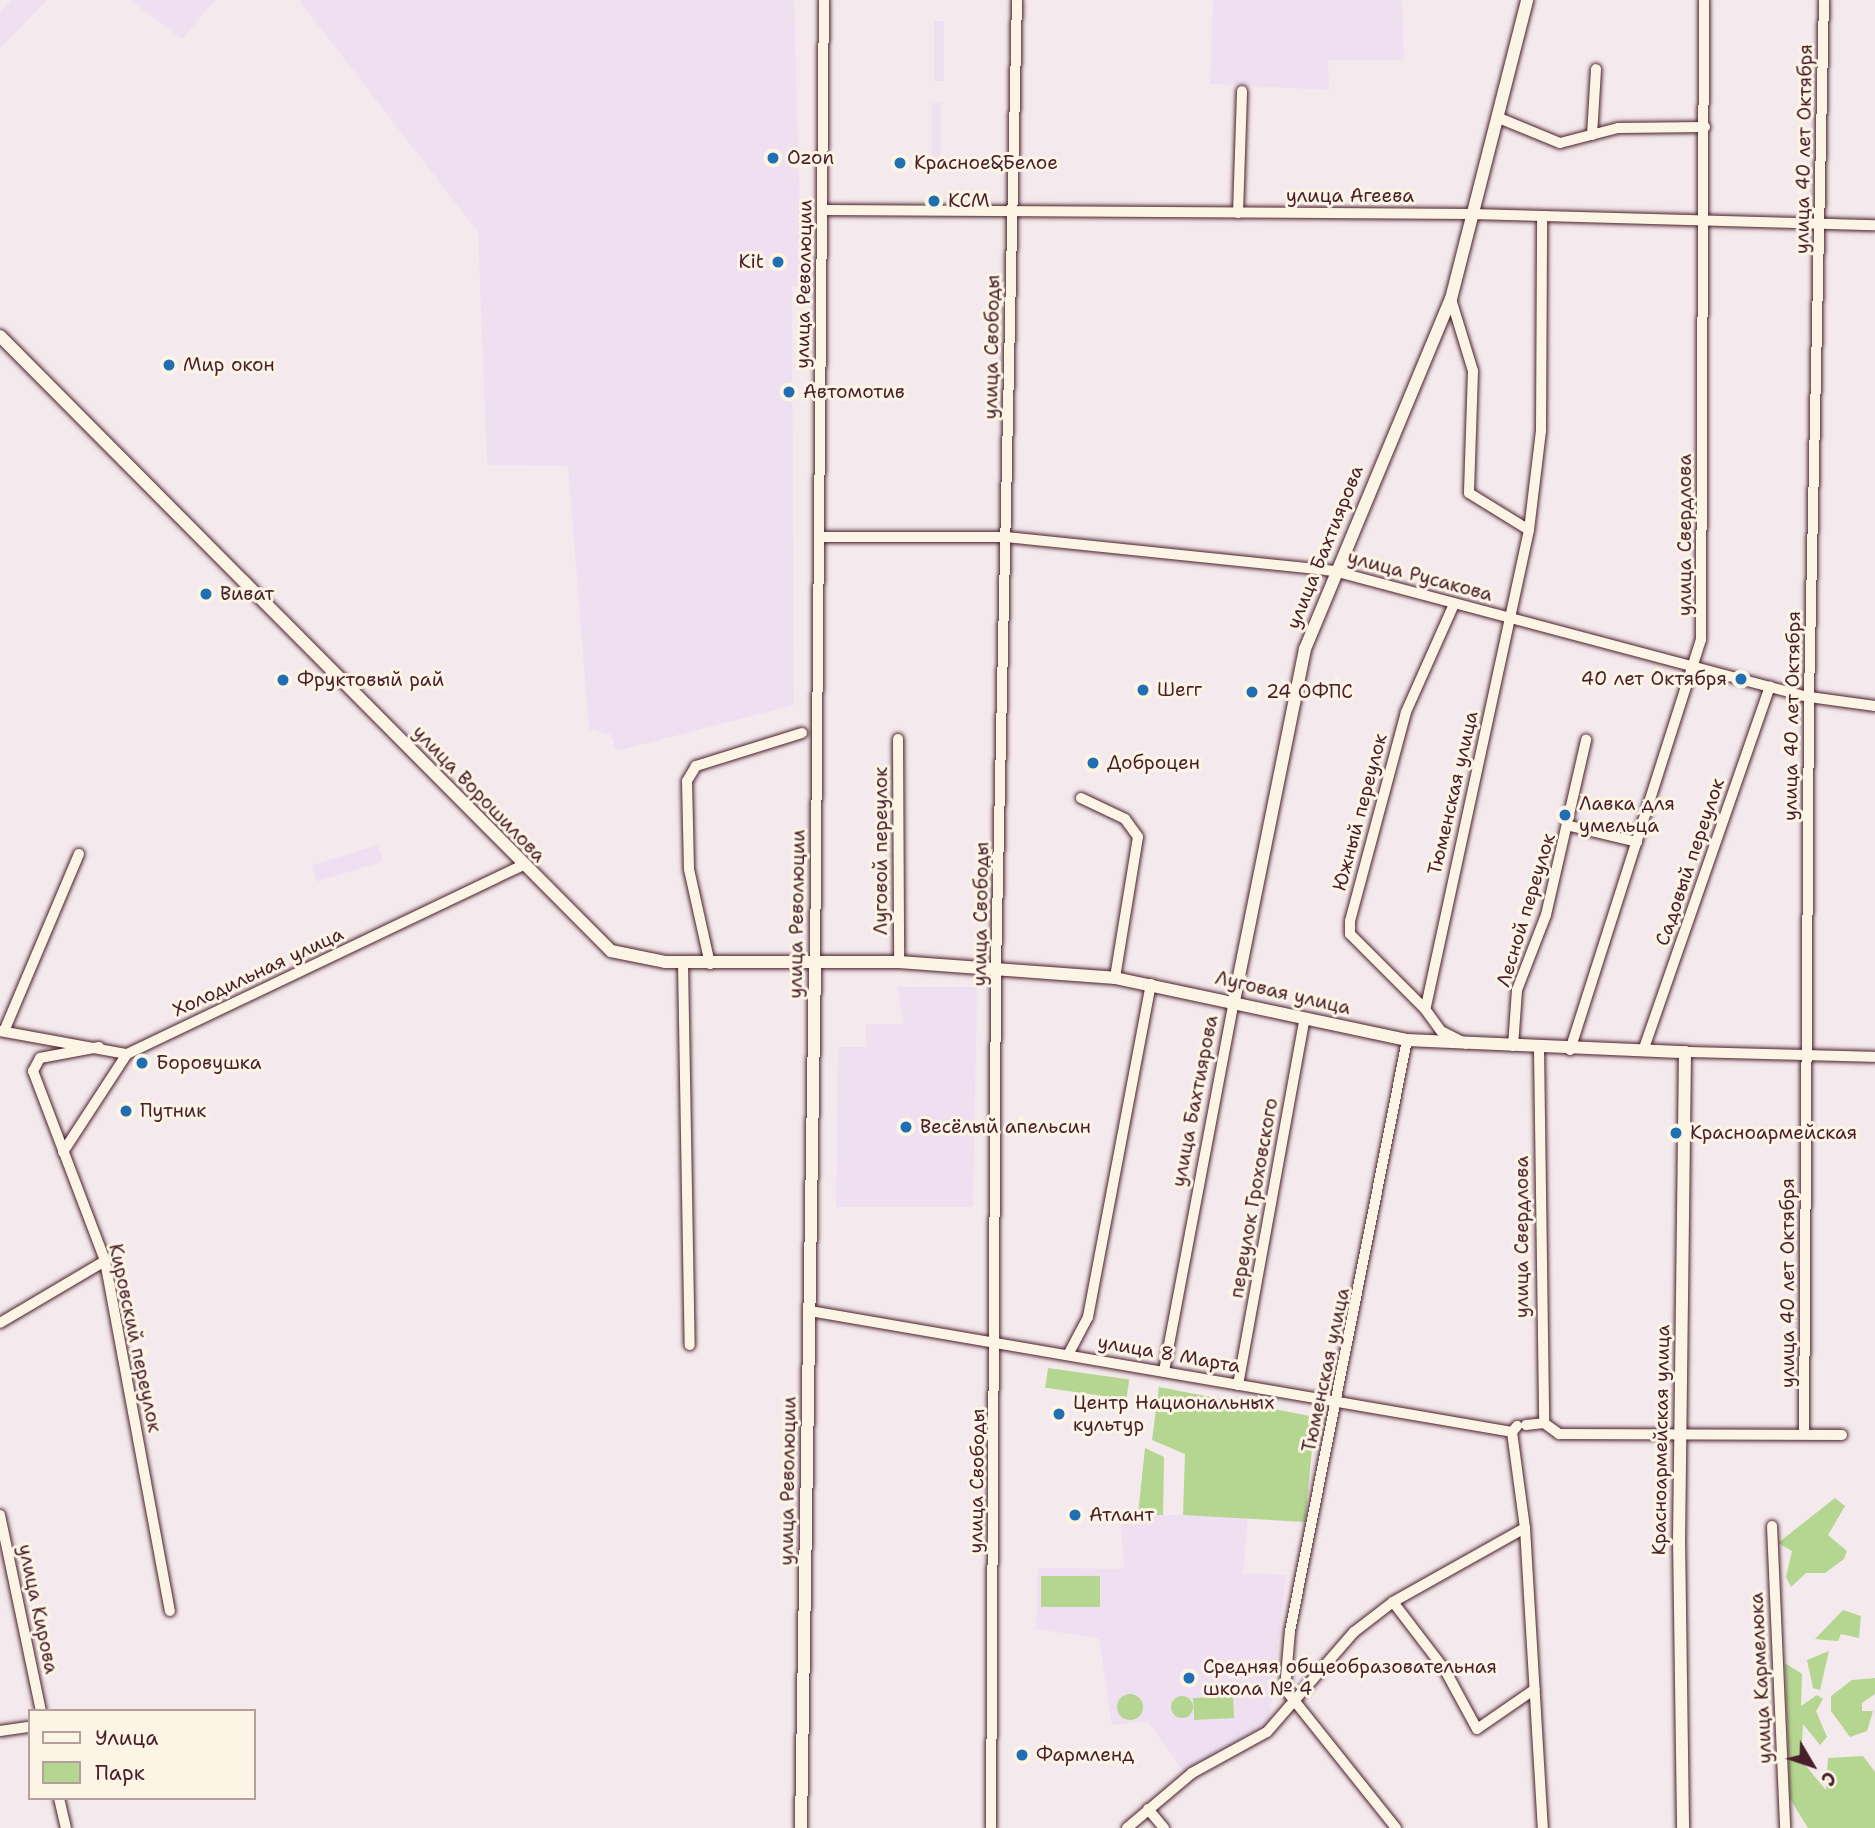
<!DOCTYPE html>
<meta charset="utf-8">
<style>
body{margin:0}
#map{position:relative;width:1875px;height:1828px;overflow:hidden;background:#f4e9ec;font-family:"Shantell Sans",sans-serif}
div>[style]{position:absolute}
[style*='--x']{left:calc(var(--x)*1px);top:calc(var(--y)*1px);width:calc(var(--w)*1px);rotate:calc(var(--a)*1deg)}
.built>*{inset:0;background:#eee0f1;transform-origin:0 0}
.green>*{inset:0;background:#b5d690;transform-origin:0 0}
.round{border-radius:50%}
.roads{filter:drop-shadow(0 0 2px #4a1f2b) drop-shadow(0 0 2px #4a1f2b)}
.minor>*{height:10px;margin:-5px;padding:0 5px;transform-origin:5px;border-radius:5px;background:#fcf5e5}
.major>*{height:12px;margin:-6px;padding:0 6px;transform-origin:6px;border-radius:6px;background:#fcf5e5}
.dots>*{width:19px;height:19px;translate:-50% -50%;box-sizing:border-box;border:4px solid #fcf5e5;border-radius:50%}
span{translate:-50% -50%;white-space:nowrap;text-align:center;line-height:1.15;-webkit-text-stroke:6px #fcf5e5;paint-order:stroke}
.street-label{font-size:19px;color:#4a1f2b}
.poi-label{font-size:19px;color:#4a1f2b}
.left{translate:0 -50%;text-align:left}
.right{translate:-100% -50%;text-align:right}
.legend{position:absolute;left:28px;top:1709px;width:228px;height:91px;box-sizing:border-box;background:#fcf5e5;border:2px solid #b59f9b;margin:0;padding:9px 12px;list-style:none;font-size:21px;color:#4a1f2b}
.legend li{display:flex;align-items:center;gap:14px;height:35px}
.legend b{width:35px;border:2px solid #b59f9b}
.north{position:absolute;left:1777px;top:1730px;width:70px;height:70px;-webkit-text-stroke:5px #fcf5e5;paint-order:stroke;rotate:129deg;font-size:19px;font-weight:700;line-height:28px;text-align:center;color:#4a1f2b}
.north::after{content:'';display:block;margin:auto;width:24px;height:32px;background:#4a1f2b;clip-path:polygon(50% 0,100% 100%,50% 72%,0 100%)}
</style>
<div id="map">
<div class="built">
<div style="clip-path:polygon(12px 0,47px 0,0 48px,0 13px)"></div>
<div style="clip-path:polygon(130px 0,215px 0,182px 39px)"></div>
<div style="clip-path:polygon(299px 0,794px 0,802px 286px,792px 286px,794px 705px,616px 751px,611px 735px,589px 729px,568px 466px,487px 465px,478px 232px)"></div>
<div style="clip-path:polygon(1213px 0,1402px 0,1404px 60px,1328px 60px,1329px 90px,1210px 84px)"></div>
<div style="left:934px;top:21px;width:10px;height:60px"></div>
<div style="left:932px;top:103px;width:9px;height:69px"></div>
<div style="left:378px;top:845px;width:17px;height:69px;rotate:73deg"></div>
<div style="clip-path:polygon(897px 987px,977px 987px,973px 1207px,836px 1207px,838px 1047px,866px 1047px,866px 1024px,904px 1024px)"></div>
<div style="clip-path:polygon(1120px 1515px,1248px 1515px,1243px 1573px,1286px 1575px,1269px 1723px,1185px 1774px,1148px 1721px,1112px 1725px,1099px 1638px,1036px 1629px,1038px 1568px,1124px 1569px)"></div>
</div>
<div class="green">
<div style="left:1048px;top:1368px;width:82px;height:20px;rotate:8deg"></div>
<div style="clip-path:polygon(1159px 1387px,1315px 1417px,1305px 1522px,1183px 1515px,1185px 1454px,1152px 1440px)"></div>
<div style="clip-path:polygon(1145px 1448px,1164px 1457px,1163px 1515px,1138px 1515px)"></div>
<div style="clip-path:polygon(1835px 1498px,1845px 1506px,1828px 1535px,1847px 1551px,1844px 1559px,1825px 1573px,1806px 1573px,1791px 1587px,1786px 1577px,1792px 1551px,1778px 1543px)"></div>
<div style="left:1100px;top:1576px;width:31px;height:59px;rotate:90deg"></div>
<div style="clip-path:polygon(1843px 1610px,1861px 1616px,1859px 1638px,1841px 1634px,1838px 1641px,1815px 1639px)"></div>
<div style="clip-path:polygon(1829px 1651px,1820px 1690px,1813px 1688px,1807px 1660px)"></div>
<div style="clip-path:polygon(1785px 1663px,1802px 1674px,1801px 1706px,1817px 1695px,1823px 1699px,1816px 1711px,1827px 1737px,1820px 1745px,1803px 1724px,1801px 1760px,1826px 1790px,1828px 1758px,1863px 1756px,1875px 1772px,1875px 1828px,1808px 1828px,1790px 1799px)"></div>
<div style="clip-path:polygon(1875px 1678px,1875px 1694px,1862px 1703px,1862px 1711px,1873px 1711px,1867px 1731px,1850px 1737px,1831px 1711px,1831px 1696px,1852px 1680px)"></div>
<div class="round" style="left:1117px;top:1694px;width:26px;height:26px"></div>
<div style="left:1233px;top:1696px;width:22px;height:40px;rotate:87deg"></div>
<div class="round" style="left:1171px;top:1696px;width:22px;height:22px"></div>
</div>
<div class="roads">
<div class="minor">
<div style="--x:1499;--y:118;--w:66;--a:22.3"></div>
<div style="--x:1560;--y:143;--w:60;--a:-14.5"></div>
<div style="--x:1618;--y:128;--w:87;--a:-0.7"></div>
<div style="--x:1592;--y:135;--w:66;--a:-86.5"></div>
<div style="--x:824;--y:210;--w:648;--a:0.35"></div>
<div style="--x:1472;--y:214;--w:403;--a:1.6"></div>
<div style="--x:1238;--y:213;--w:122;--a:-88.1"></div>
<div style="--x:1451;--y:299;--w:75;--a:73"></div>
<div style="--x:1473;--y:371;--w:122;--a:91.9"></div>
<div style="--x:1469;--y:493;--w:70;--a:31.7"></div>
<div style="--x:1529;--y:530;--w:490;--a:102.2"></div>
<div style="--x:1425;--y:1009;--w:27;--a:54"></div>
<div style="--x:1441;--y:1031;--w:28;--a:27"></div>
<div style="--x:1529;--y:530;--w:100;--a:-83.1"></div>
<div style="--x:1541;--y:431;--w:213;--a:-89.7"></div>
<div style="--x:819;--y:537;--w:187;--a:0"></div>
<div style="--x:1006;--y:537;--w:330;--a:5.9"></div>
<div style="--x:1334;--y:571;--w:491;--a:14.9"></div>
<div style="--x:1809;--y:697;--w:67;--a:7.8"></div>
<div style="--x:898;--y:739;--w:223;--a:89.7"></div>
<div style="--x:1081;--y:798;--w:49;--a:25.5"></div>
<div style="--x:1125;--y:819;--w:22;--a:54"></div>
<div style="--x:1138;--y:837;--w:143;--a:99.3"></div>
<div style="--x:1570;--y:826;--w:69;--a:13.4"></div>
<div style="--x:683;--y:963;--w:382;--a:89"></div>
<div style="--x:710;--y:964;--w:97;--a:-102.5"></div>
<div style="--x:689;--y:869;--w:88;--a:-91.3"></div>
<div style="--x:687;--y:781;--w:17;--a:-59"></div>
<div style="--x:696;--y:766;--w:111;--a:-17.3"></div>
<div style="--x:815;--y:964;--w:964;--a:-89.47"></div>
<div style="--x:1425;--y:1009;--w:106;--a:-135"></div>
<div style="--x:1350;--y:934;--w:13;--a:-90"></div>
<div style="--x:1350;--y:921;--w:216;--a:-75"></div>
<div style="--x:1406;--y:712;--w:118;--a:-66"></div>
<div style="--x:5;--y:1029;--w:190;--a:-67.1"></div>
<div style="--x:0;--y:1031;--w:129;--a:10.3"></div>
<div style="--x:127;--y:1054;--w:437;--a:-25.5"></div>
<div style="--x:1513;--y:1046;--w:56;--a:-85.9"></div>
<div style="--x:1517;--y:990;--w:80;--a:-68.9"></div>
<div style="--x:1546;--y:915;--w:180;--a:-77.1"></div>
<div style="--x:99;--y:1047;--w:60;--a:169.4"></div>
<div style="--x:40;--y:1058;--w:15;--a:118"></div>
<div style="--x:33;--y:1071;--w:203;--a:69.2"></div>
<div style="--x:105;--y:1261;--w:356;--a:79.5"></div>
<div style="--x:1539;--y:1049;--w:374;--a:89.2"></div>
<div style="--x:1570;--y:1050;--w:430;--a:-72.3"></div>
<div style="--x:1701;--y:640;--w:640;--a:-89.73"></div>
<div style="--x:1643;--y:1051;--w:386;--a:-70.8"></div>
<div style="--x:1685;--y:1052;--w:190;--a:1.5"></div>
<div style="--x:63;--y:1152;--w:117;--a:-56.9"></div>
<div style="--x:810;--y:1311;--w:712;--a:9.78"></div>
<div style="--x:1512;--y:1432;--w:8;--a:-50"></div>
<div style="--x:0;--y:1323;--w:122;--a:-30.6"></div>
<div style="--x:1069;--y:1353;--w:41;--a:-62.2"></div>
<div style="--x:1088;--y:1317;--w:339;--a:-79.3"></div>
<div style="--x:1164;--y:1371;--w:377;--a:-79.3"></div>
<div style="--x:1238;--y:1385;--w:373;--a:-79.7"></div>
<div style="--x:1526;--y:1425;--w:18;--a:-6"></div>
<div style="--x:1544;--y:1423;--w:19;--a:36"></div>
<div style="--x:1559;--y:1434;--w:283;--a:0.2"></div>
<div style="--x:1512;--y:1432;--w:97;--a:82.3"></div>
<div style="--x:1525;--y:1528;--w:301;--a:86.6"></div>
<div style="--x:1804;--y:1432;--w:735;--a:-89.61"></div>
<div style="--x:1809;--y:697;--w:697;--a:-88.77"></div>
<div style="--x:0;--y:1515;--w:200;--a:78.2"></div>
<div style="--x:1772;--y:1526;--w:302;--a:87.5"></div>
<div style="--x:1393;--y:1602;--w:86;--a:52.6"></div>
<div style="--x:1445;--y:1670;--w:67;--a:61.5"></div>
<div style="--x:1477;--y:1729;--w:70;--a:-34.6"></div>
<div style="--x:0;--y:1731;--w:30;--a:-8"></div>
<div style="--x:59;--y:1798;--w:31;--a:77"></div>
<div style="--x:1148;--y:1809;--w:25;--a:50"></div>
<div style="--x:991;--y:1828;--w:860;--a:-89.67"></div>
<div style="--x:996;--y:968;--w:968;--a:-88.76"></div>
<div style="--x:1127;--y:1828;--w:85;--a:-40.2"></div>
<div style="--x:1192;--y:1773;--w:85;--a:-28.7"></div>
<div style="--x:1267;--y:1732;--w:133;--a:-49"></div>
<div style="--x:1354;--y:1632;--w:49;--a:-37.6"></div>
<div style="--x:1393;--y:1602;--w:151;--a:-29.3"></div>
<div style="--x:1396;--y:1828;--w:178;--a:-128.6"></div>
<div style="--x:1285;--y:1689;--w:58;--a:-85.1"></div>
<div style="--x:1290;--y:1631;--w:602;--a:-78.8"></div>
</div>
<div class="major">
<div style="--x:0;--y:336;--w:867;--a:45.19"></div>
<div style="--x:611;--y:951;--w:55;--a:11.5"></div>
<div style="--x:665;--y:962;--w:234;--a:0"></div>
<div style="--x:899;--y:962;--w:217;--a:4.2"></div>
<div style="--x:1115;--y:978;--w:299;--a:12"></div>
<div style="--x:1407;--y:1040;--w:278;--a:2.5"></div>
<div style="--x:1685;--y:1052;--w:485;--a:90.7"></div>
<div style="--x:1679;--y:1537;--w:291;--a:89.2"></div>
<div style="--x:1234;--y:1001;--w:359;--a:-78.6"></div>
<div style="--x:1305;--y:649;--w:379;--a:-67.4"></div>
<div style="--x:1451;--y:299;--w:309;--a:-75.7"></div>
<div style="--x:801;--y:1828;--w:864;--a:-89.07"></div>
</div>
</div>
<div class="dots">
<div style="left:773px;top:158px;background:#1f6fb2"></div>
<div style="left:900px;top:163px;background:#1f6fb2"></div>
<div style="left:934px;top:201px;background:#1f6fb2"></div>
<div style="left:778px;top:262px;background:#1f6fb2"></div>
<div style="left:169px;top:365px;background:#1f6fb2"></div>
<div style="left:789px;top:392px;background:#1f6fb2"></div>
<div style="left:206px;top:594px;background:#1f6fb2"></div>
<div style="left:1741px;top:679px;background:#1f6fb2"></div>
<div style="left:283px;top:680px;background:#1f6fb2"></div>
<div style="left:1143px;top:690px;background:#1f6fb2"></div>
<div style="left:1252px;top:692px;background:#1f6fb2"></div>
<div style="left:1093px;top:763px;background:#1f6fb2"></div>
<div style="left:1565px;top:815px;background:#1f6fb2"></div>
<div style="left:142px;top:1063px;background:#1f6fb2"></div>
<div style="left:126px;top:1111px;background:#1f6fb2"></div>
<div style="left:906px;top:1127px;background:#1f6fb2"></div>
<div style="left:1676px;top:1133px;background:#1f6fb2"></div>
<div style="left:1059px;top:1414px;background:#1f6fb2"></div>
<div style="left:1075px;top:1515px;background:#1f6fb2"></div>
<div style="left:1189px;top:1678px;background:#1f6fb2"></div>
<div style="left:1022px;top:1755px;background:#1f6fb2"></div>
</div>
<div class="street-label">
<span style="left:1804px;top:149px;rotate:-89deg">улица 40 лет Октября</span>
<span style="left:1350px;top:196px">улица Агеева</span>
<span style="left:804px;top:284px;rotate:-89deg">улица Революции</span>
<span style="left:992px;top:347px;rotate:-89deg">улица Свободы</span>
<span style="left:1685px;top:535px;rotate:-90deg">улица Свердлова</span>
<span style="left:1325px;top:547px;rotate:-68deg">улица Бахтиярова</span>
<span style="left:1420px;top:576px;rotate:15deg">улица Русакова</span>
<span style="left:1792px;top:716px;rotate:-89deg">улица 40 лет Октября</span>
<span style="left:1453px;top:793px;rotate:-77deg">Тюменская улица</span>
<span style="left:479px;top:794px;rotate:46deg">улица Ворошилова</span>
<span style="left:1360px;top:812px;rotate:-75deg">Южный переулок</span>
<span style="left:881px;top:851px;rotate:-90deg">Луговой переулок</span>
<span style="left:1690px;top:862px;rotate:-71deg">Садовый переулок</span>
<span style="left:1526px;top:910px;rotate:-73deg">Лесной переулок</span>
<span style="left:797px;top:914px;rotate:-89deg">улица Революции</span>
<span style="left:981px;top:914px;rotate:-89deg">улица Свободы</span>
<span style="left:258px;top:972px;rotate:-25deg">Холодильная улица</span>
<span style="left:1283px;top:993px;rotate:13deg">Луговая улица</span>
<span style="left:1195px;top:1101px;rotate:-79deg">улица Бахтиярова</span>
<span style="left:1254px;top:1198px;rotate:-80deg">переулок Гроховского</span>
<span style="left:1522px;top:1237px;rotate:-90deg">улица Свердлова</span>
<span style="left:1788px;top:1283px;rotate:-90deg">улица 40 лет Октября</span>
<span style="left:135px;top:1338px;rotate:78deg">Кировский переулок</span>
<span style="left:1169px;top:1354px;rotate:10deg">улица 8 Марта</span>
<span style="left:1326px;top:1370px;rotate:-78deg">Тюменская улица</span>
<span style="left:1661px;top:1440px;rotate:-89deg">Красноармейская улица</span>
<span style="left:788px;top:1481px;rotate:-89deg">улица Революции</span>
<span style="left:977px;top:1481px;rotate:-89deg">улица Свободы</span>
<span style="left:38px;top:1609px;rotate:78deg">улица Кирова</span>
<span style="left:1761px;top:1678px;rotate:-93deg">улица Кармелюка</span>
</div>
<div class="poi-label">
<span class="left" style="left:787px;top:158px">Ozon</span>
<span class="left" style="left:914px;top:163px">Красное&amp;Белое</span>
<span class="left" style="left:948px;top:201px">КСМ</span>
<span class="right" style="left:764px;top:262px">Kit</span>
<span class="left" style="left:183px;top:365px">Мир окон</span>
<span class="left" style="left:803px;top:392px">Автомотив</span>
<span class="left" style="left:220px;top:594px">Виват</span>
<span class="right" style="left:1727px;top:679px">40 лет Октября</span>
<span class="left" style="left:297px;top:680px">Фруктовый рай</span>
<span class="left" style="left:1157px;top:690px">Шегг</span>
<span class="left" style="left:1266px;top:692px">24 ОФПС</span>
<span class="left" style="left:1107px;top:763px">Доброцен</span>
<span class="left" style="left:1579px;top:815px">Лавка для<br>умельца</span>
<span class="left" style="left:156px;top:1063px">Боровушка</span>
<span class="left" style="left:140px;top:1111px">Путник</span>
<span class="left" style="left:920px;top:1127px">Весёлый апельсин</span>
<span class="left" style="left:1690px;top:1133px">Красноармейская</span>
<span class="left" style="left:1073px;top:1414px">Центр Национальных<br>культур</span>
<span class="left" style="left:1089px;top:1515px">Атлант</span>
<span class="left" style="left:1203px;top:1678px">Средняя общеобразовательная<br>школа № 4</span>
<span class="left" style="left:1036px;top:1755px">Фармленд</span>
</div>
<ul class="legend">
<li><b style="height:9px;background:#fcf5e5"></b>Улица</li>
<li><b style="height:19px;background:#b5d690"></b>Парк</li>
</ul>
<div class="north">С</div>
</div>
